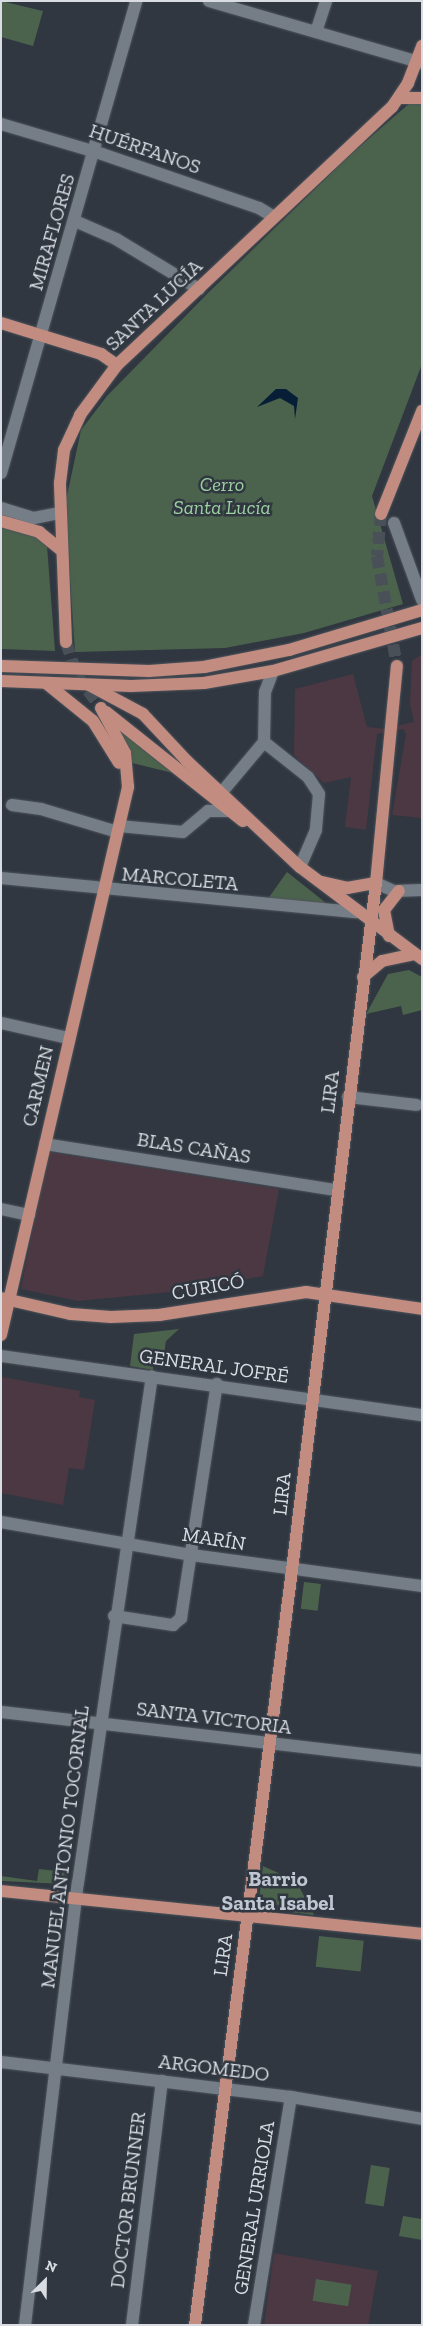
<!DOCTYPE html>
<meta charset="utf-8">
<style>
body{margin:0}
#map{position:relative;width:423px;height:2326px;overflow:hidden;background:#303740;font-family:"Zilla Slab",serif}
div>[style]{position:absolute}
[style*='--x']{left:calc(var(--x)*1px);top:calc(var(--y)*1px);width:calc(var(--w)*1px);rotate:calc(var(--a)*1deg)}
.education>*{inset:0;background:#4b3842}
.green>*{inset:0;background:#4b634c;transform-origin:0 0}
.water>*{inset:0;background:#061f37}
.major-tunnel>*{height:12px;margin-top:-6px;transform-origin:0;background:repeating-linear-gradient(90deg,#495058 0 12px,transparent 0 18px)}
.roads{filter:drop-shadow(0 0 1px #4e545c) drop-shadow(0 0 1px #4e545c)}
.minor>*{height:12px;margin:-6px;padding:0 6px;transform-origin:6px;border-radius:6px;background:#757d87}
.major>*{height:12px;margin:-6px;padding:0 6px;transform-origin:6px;border-radius:6px;background:#c38c80}
span{translate:-50% -50%;white-space:nowrap;text-align:center;line-height:1.15;-webkit-text-stroke:5px #303740;paint-order:stroke}
.street-label{font-size:20px;color:#d9dde3}
.park-label{font-size:20px;color:#9cd0a0;font-style:italic}
.neighbourhood-label{font-size:21px;color:#bec7d2;font-weight:700}
.frame{position:absolute;inset:0;border:2px solid #d9dde3;pointer-events:none}
.north{position:absolute;left:20px;top:2256px;width:50px;height:50px;-webkit-text-stroke:4px #303740;paint-order:stroke;rotate:23deg;font-size:14px;font-weight:700;line-height:20px;text-align:center;color:#d9dde3}
.north::after{content:'';display:block;margin:auto;width:18px;height:22px;background:#d9dde3;clip-path:polygon(50% 0,100% 100%,50% 72%,0 100%)}
</style>
<div id="map">
<div class="education">
<div style="clip-path:polygon(422px 654px,422px 818px,392px 815px,406px 734px,403px 729px,377px 734px,366px 830px,345px 827px,351px 777px,324px 783px,294px 755px,295px 689px,353px 674px,367px 727px,386px 729px,409px 723px,414px 722px,410px 704px,412px 661px)"></div>
<div style="clip-path:polygon(48px 1152px,279px 1189px,263px 1276px,191px 1290px,78px 1301px,21px 1289px)"></div>
<div style="clip-path:polygon(2px 1377px,80px 1391px,79px 1397px,95px 1400px,84px 1470px,69px 1468px,63px 1505px,1px 1493px)"></div>
<div style="clip-path:polygon(274px 2253px,378px 2271px,368px 2325px,264px 2325px)"></div>
</div>
<div class="green">
<div style="clip-path:polygon(1px 1px,43px 11px,33px 46px,1px 37px)"></div>
<div style="clip-path:polygon(422px 100px,422px 364px,372px 496px,403px 604px,304px 633px,225px 648px,75px 652px,65px 505px,81px 430px,107px 396px,208px 293px,351px 154px,411px 102px)"></div>
<div style="clip-path:polygon(1px 525px,36px 536px,47px 546px,55px 651px,1px 649px)"></div>
<div style="clip-path:polygon(118px 729px,173px 773px,132px 763px)"></div>
<div style="clip-path:polygon(287px 872px,336px 911px,267px 900px)"></div>
<div style="clip-path:polygon(409px 970px,422px 977px,422px 1010px,403px 1015px,401px 1006px,366px 1014px,388px 974px)"></div>
<div style="clip-path:polygon(179px 1329px,166px 1341px,164px 1354px,153px 1360px,153px 1370px,130px 1366px,134px 1334px)"></div>
<div style="left:304px;top:1582px;width:17px;height:27px;rotate:7deg"></div>
<div style="clip-path:polygon(263px 1866px,296px 1881px,314px 1915px,258px 1908px)"></div>
<div style="clip-path:polygon(66px 1868px,70px 1868px,65px 1884px,1px 1881px,1px 1876px,37px 1881px,39px 1869px,65px 1872px)"></div>
<div style="left:319px;top:1936px;width:45px;height:31px;rotate:6deg"></div>
<div style="left:371px;top:2165px;width:19px;height:39px;rotate:9deg"></div>
<div style="clip-path:polygon(403px 2216px,422px 2219px,422px 2240px,399px 2236px)"></div>
<div style="left:316px;top:2279px;width:36px;height:22px;rotate:9deg"></div>
</div>
<div class="water">
<div style="clip-path:polygon(276px 389px,286px 389px,298px 398px,295px 419px,294px 406px,280px 398px,257px 407px)"></div>
</div>
<div class="major-tunnel">
<div style="--x:381;--y:514;--w:42;--a:95.4"></div>
<div style="--x:377;--y:556;--w:112;--a:79.7"></div>
<div style="--x:66;--y:642;--w:36;--a:72"></div>
<div style="--x:77;--y:676;--w:39;--a:53"></div>
</div>
<div class="roads">
<div class="minor">
<div style="--x:209;--y:1;--w:222;--a:16.2"></div>
<div style="--x:316;--y:32;--w:33;--a:-72"></div>
<div style="--x:1;--y:124;--w:105;--a:16.5"></div>
<div style="--x:102;--y:154;--w:166;--a:19"></div>
<div style="--x:259;--y:208;--w:17;--a:31"></div>
<div style="--x:75;--y:221;--w:45;--a:23.7"></div>
<div style="--x:116;--y:239;--w:97;--a:31.1"></div>
<div style="--x:1;--y:473;--w:491;--a:-74"></div>
<div style="--x:1;--y:508;--w:34;--a:17"></div>
<div style="--x:34;--y:518;--w:25;--a:-11"></div>
<div style="--x:394;--y:523;--w:82;--a:70"></div>
<div style="--x:264;--y:742;--w:56;--a:38.5"></div>
<div style="--x:308;--y:777;--w:20;--a:57"></div>
<div style="--x:319;--y:794;--w:36;--a:95"></div>
<div style="--x:316;--y:830;--w:40;--a:113.4"></div>
<div style="--x:222;--y:792;--w:65;--a:-50"></div>
<div style="--x:264;--y:742;--w:50;--a:-88.9"></div>
<div style="--x:265;--y:692;--w:22;--a:-69"></div>
<div style="--x:12;--y:805;--w:29;--a:8"></div>
<div style="--x:41;--y:809;--w:73;--a:16.7"></div>
<div style="--x:119;--y:826;--w:64;--a:5.4"></div>
<div style="--x:183;--y:832;--w:33;--a:-40"></div>
<div style="--x:208;--y:811;--w:22;--a:0"></div>
<div style="--x:1;--y:878;--w:357;--a:5.5"></div>
<div style="--x:376;--y:883;--w:20;--a:24"></div>
<div style="--x:394;--y:891;--w:28;--a:-2"></div>
<div style="--x:1;--y:1023;--w:69;--a:12.6"></div>
<div style="--x:348;--y:1097;--w:69;--a:6.6"></div>
<div style="--x:45;--y:1144;--w:295;--a:9"></div>
<div style="--x:1;--y:1209;--w:29;--a:12"></div>
<div style="--x:1;--y:1356;--w:425;--a:8"></div>
<div style="--x:1;--y:1522;--w:194;--a:9.8"></div>
<div style="--x:192;--y:1555;--w:232;--a:7.7"></div>
<div style="--x:114;--y:1616;--w:60;--a:8.7"></div>
<div style="--x:173;--y:1625;--w:11;--a:-41"></div>
<div style="--x:181;--y:1618;--w:237;--a:-81.3"></div>
<div style="--x:1;--y:1712;--w:424;--a:6.6"></div>
<div style="--x:1;--y:2062;--w:292;--a:6.9"></div>
<div style="--x:291;--y:2097;--w:133;--a:9.5"></div>
<div style="--x:25;--y:2325;--w:445;--a:-83.2"></div>
<div style="--x:78;--y:1883;--w:512;--a:-81.7"></div>
<div style="--x:132;--y:2325;--w:246;--a:-83"></div>
<div style="--x:254;--y:2325;--w:231;--a:-80.8"></div>
</div>
<div class="major">
<div style="--x:399;--y:98;--w:23;--a:0"></div>
<div style="--x:1;--y:323;--w:105;--a:17.2"></div>
<div style="--x:101;--y:354;--w:19;--a:35"></div>
<div style="--x:381;--y:514;--w:111;--a:-68.3"></div>
<div style="--x:1;--y:521;--w:40;--a:16"></div>
<div style="--x:39;--y:532;--w:27;--a:39"></div>
<div style="--x:66;--y:642;--w:159;--a:-92.2"></div>
<div style="--x:60;--y:483;--w:33;--a:-83"></div>
<div style="--x:64;--y:450;--w:38;--a:-65"></div>
<div style="--x:80;--y:415;--w:62;--a:-53.5"></div>
<div style="--x:117;--y:365;--w:377;--a:-43.2"></div>
<div style="--x:392;--y:107;--w:29;--a:-56"></div>
<div style="--x:408;--y:83;--w:40;--a:-69"></div>
<div style="--x:1;--y:666;--w:148;--a:1.9"></div>
<div style="--x:149;--y:671;--w:55;--a:-4.2"></div>
<div style="--x:204;--y:667;--w:87;--a:-11.3"></div>
<div style="--x:289;--y:650;--w:139;--a:-16.7"></div>
<div style="--x:1;--y:681;--w:130;--a:2.2"></div>
<div style="--x:131;--y:686;--w:73;--a:-2.4"></div>
<div style="--x:204;--y:683;--w:70;--a:-9.9"></div>
<div style="--x:273;--y:671;--w:155;--a:-16.1"></div>
<div style="--x:46;--y:683;--w:60;--a:39"></div>
<div style="--x:93;--y:721;--w:49;--a:58.2"></div>
<div style="--x:89;--y:685;--w:61;--a:28.2"></div>
<div style="--x:143;--y:714;--w:64;--a:46.9"></div>
<div style="--x:187;--y:761;--w:155;--a:43.2"></div>
<div style="--x:300;--y:867;--w:153;--a:37"></div>
<div style="--x:106;--y:712;--w:175;--a:38.5"></div>
<div style="--x:322;--y:882;--w:26;--a:13"></div>
<div style="--x:347;--y:888;--w:29;--a:-10"></div>
<div style="--x:389;--y:936;--w:26;--a:-101"></div>
<div style="--x:384;--y:910;--w:24;--a:-52"></div>
<div style="--x:363;--y:977;--w:25;--a:-40"></div>
<div style="--x:382;--y:961;--w:34;--a:-12"></div>
<div style="--x:1;--y:1298;--w:72;--a:12.9"></div>
<div style="--x:71;--y:1314;--w:40;--a:4.3"></div>
<div style="--x:111;--y:1317;--w:48;--a:-2.4"></div>
<div style="--x:159;--y:1315;--w:149;--a:-8.9"></div>
<div style="--x:306;--y:1292;--w:117;--a:8.3"></div>
<div style="--x:1;--y:1335;--w:563;--a:-76.95"></div>
<div style="--x:128;--y:787;--w:34;--a:-95"></div>
<div style="--x:125;--y:753;--w:51;--a:-118.1"></div>
<div style="--x:1;--y:1891;--w:423;--a:5.8"></div>
<div style="--x:195;--y:2325;--w:761;--a:-82.68"></div>
<div style="--x:292;--y:1570;--w:692;--a:-83.03"></div>
<div style="--x:376;--y:883;--w:218;--a:-84.5"></div>
</div>
</div>
<div class="street-label">
<span style="left:145px;top:149px;rotate:19deg">HUÉRFANOS</span>
<span style="left:52px;top:232px;rotate:-74deg">MIRAFLORES</span>
<span style="left:154px;top:305px;rotate:-43deg">SANTA LUCÍA</span>
<span style="left:180px;top:879px;rotate:5deg">MARCOLETA</span>
<span style="left:38px;top:1086px;rotate:-77deg">CARMEN</span>
<span style="left:330px;top:1092px;rotate:-83deg">LIRA</span>
<span style="left:194px;top:1148px;rotate:9deg">BLAS CAÑAS</span>
<span style="left:208px;top:1287px;rotate:-10deg">CURICÓ</span>
<span style="left:214px;top:1366px;rotate:8deg">GENERAL JOFRÉ</span>
<span style="left:282px;top:1494px;rotate:-84deg">LIRA</span>
<span style="left:214px;top:1539px;rotate:9deg">MARÍN</span>
<span style="left:214px;top:1718px;rotate:7deg">SANTA VICTORIA</span>
<span style="left:65px;top:1847px;rotate:-83deg">MANUEL ANTONIO TOCORNAL</span>
<span style="left:223px;top:1955px;rotate:-82deg">LIRA</span>
<span style="left:214px;top:2068px;rotate:7deg">ARGOMEDO</span>
<span style="left:128px;top:2200px;rotate:-83deg">DOCTOR BRUNNER</span>
<span style="left:254px;top:2208px;rotate:-81deg">GENERAL URRIOLA</span>
</div>
<div class="park-label">
<span style="left:222px;top:496px">Cerro<br>Santa Lucía</span>
</div>
<div class="neighbourhood-label">
<span style="left:278px;top:1891px">Barrio<br>Santa Isabel</span>
</div>
<div class="frame"></div>
<div class="north">N</div>
</div>
